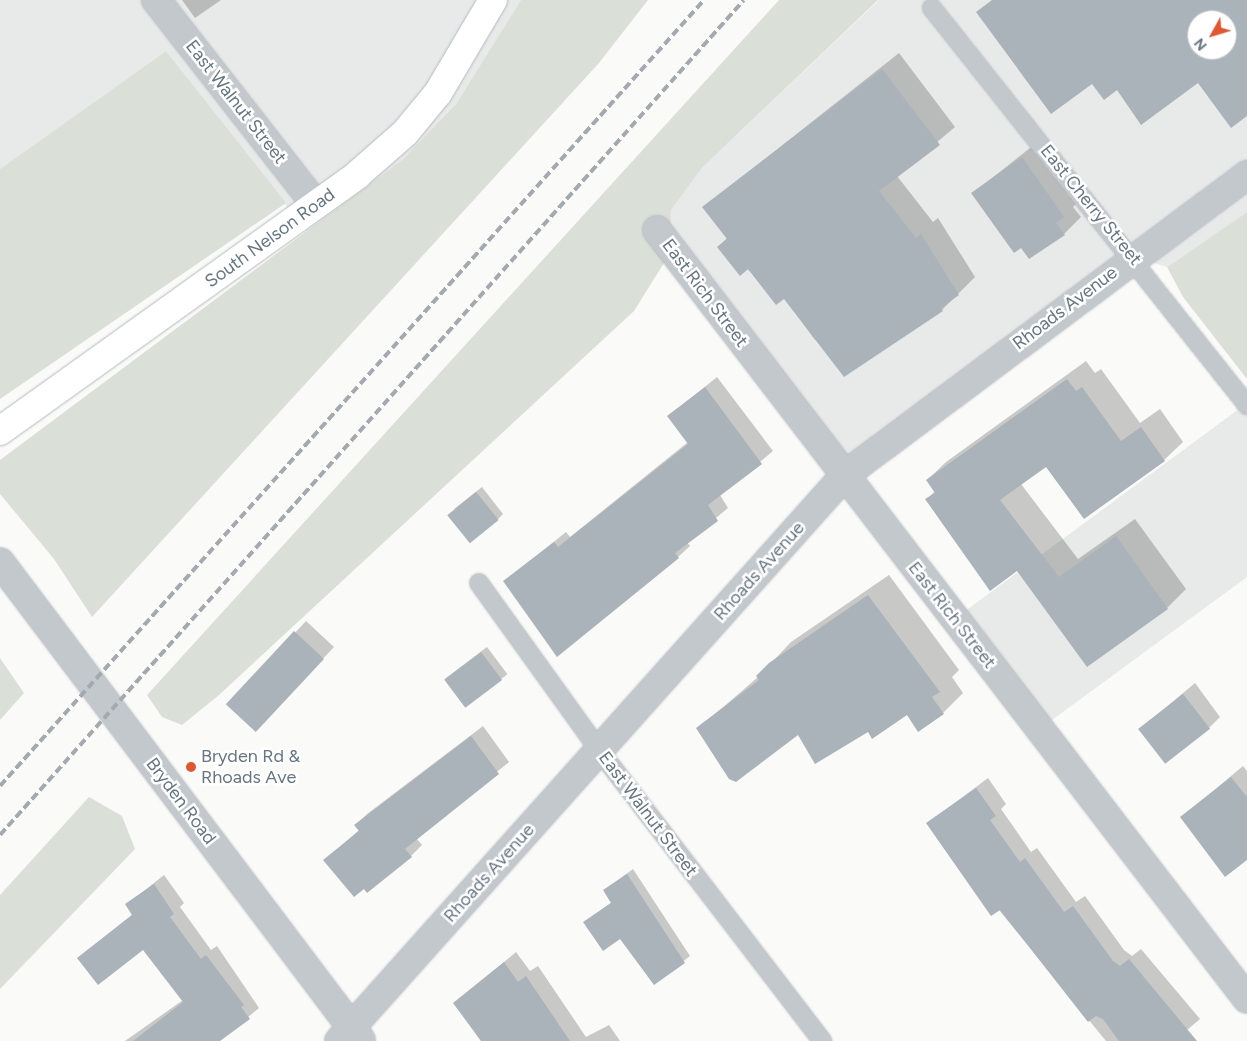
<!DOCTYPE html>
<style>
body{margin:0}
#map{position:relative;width:1247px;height:1041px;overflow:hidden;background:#fafaf8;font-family:Figtree,sans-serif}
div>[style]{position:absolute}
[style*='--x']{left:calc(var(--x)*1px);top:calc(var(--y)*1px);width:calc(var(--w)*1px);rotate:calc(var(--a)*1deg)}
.built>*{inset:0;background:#e8e9e9}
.green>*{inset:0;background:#dadfd7}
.shadow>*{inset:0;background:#0003;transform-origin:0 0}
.building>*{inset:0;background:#aab3b9;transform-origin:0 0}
.roads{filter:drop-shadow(0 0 1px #b3babf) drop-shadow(0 0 1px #b3babf)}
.service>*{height:18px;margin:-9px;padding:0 9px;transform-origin:9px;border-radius:9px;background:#c3c8cc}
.minor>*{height:28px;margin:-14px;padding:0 14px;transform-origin:14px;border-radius:14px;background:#c3c8cc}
.secondary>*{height:28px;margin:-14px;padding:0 14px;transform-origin:14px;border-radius:14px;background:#fff}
.rail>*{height:4px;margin-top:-2px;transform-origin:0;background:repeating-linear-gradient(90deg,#a2aab0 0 8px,transparent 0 12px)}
.dots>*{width:14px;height:14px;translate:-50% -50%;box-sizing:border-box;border:2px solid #fff;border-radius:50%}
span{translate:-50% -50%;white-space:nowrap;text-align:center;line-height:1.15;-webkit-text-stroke:5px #fff;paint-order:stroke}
.street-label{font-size:18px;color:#657683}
.poi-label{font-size:18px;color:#657683}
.left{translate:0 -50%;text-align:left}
.north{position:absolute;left:1187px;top:10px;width:50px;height:50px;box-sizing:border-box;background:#fff;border:1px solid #c1c8cd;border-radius:50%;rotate:231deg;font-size:14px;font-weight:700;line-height:20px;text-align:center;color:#657683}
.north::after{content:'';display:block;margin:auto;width:18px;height:22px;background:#e4572e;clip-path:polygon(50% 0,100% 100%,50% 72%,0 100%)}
</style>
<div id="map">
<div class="built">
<div style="clip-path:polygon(0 0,521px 0,456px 104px,402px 160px,306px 231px,166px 51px,0 169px)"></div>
<div style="clip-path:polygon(evenodd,879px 0,1247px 0,1247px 212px,1167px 267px,1136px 258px,864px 459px,831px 462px,669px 255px,671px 210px,702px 168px,879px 0,1197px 20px,1227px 20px,1227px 50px,1197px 50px,1197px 20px)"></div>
<div style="clip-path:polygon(1247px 403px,1247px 577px,1037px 731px,953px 620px)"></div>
</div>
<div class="green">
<div style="clip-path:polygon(521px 0,648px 0,599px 63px,92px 617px,54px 559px,0 494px,0 460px,402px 160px,456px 104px)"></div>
<div style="clip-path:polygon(779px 0,878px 0,702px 168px,671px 210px,669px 255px,634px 311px,219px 695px,182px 725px,162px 717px,147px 695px)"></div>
<div style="clip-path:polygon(166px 51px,286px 203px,0 399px,0 169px)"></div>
<div style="clip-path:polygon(1247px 212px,1247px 379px,1183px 297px,1167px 267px)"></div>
<div style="clip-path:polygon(0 658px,24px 693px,0 720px)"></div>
<div style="clip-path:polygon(89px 797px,122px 816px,135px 849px,0 989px,0 895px)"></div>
</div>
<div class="shadow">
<div style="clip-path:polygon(182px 0,221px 0,195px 18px)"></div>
<div style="clip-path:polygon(899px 53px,955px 127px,897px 176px,933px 222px,938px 218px,975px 277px,942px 310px,815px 340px,784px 297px,718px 247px,727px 238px,704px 207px)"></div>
<div style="clip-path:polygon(1039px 141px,1080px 199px,1073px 207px,1081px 217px,1064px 234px,973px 193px)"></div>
<div style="clip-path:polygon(1086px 361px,1095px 373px,1101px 369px,1140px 423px,1160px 409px,1183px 442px,1164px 460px,1047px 465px,1021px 484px,1078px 559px,1135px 519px,1186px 589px,1167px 608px,1017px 569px,927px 499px,935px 491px,927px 480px,946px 462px)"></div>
<div style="clip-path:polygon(717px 377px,773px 451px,720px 495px,728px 508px,687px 542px,690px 546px,678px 557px,505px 581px,566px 532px,570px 537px,688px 442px,669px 416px)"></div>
<div style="clip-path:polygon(482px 487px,503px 514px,498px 519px,454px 509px)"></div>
<div style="clip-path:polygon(889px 575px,959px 670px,952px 677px,963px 693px,943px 713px,907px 713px,798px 733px,698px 729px,758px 677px,791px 642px)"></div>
<div style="clip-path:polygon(306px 621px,334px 647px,266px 719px,228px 705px)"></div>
<div style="left:487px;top:647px;width:34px;height:53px;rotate:53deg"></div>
<div style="clip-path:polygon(1195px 683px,1220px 717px,1209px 728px,1140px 729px)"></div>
<div style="clip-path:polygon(483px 726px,509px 762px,416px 838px,422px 845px,411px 856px,364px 887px,325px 860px,359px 830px,356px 825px,367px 814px)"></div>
<div style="clip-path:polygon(1243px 766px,1247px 771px,1247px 859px,1182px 817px)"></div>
<div style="clip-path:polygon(988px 778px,1006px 804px,1001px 809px,1031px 852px,1037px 848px,1076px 902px,1085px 896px,1124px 950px,1132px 956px,1141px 949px,1200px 1019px,1174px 1041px,1106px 1041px,928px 823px)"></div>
<div style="clip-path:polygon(633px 869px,690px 956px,654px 984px,620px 937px,585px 922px,612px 902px,604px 890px)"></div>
<div style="clip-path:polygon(164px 875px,184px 903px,180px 907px,211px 950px,217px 946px,259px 1008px,219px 1041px,125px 1041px,183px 1000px,143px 948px,78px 958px,133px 914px,126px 905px)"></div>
<div style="clip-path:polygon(516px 952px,530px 971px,538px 966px,586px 1037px,609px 1025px,620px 1041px,481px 1041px,455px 1003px)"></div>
</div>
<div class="building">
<div style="clip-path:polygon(evenodd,992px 0,1247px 0,1247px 116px,1231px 128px,1198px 83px,1141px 125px,1117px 90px,1104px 100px,1092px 84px,1051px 114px,976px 12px,992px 0,1197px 20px,1227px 20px,1227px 50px,1197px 50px,1197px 20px)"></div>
<div style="clip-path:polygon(882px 69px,940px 145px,879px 191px,916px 238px,921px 234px,959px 295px,941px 308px,943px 311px,844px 377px,784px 299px,776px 305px,748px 269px,740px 276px,717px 247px,727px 239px,702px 207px)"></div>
<div style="clip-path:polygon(1022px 157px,1064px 217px,1056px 223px,1065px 235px,1029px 259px,1021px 248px,1014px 253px,971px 193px)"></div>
<div style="clip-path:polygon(1067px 379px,1076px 391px,1082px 387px,1121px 441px,1141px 427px,1165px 461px,1084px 519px,1046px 467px,1000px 500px,1059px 577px,1116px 536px,1168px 609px,1087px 667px,1017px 571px,990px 591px,925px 499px,935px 493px,926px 480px)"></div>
<div style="clip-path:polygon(705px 387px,762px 464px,708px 505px,718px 521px,675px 553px,679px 558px,557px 657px,503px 581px,554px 542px,558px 547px,688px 444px,667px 416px)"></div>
<div style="left:476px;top:492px;width:36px;height:37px;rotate:51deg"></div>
<div style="clip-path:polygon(868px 595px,940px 692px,932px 697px,944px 714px,918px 732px,907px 715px,872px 739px,868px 732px,815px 764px,798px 735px,736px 782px,729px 779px,696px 728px,759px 680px,756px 676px,769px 663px)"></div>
<div style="left:294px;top:631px;width:41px;height:100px;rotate:43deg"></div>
<div style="left:481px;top:652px;width:35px;height:46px;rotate:53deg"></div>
<div style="left:1183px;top:694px;width:44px;height:57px;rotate:52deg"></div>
<div style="clip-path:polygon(471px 736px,499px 774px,405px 849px,412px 857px,367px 893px,364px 889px,354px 897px,323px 860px,359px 831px,354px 825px)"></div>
<div style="clip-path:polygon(1231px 777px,1247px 797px,1247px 860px,1225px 877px,1180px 817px)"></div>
<div style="clip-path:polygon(976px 788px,996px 816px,990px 820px,1020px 862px,1025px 858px,1064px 912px,1073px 906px,1113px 961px,1120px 966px,1129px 959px,1197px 1041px,1119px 1041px,1103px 1019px,1096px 1016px,1088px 1022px,1000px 910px,991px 916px,926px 823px)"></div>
<div style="clip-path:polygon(627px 874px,685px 963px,654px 985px,620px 939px,603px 951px,583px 922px,611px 903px,603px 890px)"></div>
<div style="clip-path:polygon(154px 884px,174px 914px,170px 917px,201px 959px,206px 955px,244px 1005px,241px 1007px,250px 1019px,220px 1041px,133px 1041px,183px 1002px,143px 950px,98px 985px,77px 958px,132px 915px,125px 904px)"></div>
<div style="clip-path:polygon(504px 962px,518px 982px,526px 976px,570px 1041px,481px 1041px,453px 1003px)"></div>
</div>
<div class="roads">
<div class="service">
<div style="--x:932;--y:8;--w:507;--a:51.57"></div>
<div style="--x:479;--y:583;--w:206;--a:54.3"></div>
<div style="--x:599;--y:750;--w:367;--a:52.5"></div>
</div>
<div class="minor">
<div style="--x:156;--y:0;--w:260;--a:52"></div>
<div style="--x:657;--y:230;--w:969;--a:52.5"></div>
<div style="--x:0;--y:562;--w:599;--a:52.94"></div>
<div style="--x:339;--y:1041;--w:759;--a:-48.2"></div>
<div style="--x:845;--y:475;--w:502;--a:-36.73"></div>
</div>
<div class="secondary">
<div style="--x:0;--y:431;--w:439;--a:-35.6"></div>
<div style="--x:357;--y:175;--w:64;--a:-41.2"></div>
<div style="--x:405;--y:133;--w:52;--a:-50.5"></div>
<div style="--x:438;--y:93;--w:108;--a:-59.4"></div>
</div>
</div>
<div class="rail">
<div style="--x:0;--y:786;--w:1055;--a:-48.15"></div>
<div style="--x:0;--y:835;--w:1118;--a:-48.3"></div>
</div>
<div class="dots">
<div style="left:191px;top:767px;background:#e4572e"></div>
</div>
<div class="street-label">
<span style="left:236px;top:102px;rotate:52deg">East Walnut Street</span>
<span style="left:1091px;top:205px;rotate:51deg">East Cherry Street</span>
<span style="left:270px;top:238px;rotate:-36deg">South Nelson Road</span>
<span style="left:705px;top:293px;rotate:53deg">East Rich Street</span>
<span style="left:1065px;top:308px;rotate:-37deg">Rhoads Avenue</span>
<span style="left:759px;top:571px;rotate:-48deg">Rhoads Avenue</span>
<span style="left:952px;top:615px;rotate:52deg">East Rich Street</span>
<span style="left:181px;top:801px;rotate:53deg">Bryden Road</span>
<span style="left:648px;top:814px;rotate:53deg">East Walnut Street</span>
<span style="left:489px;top:873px;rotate:-48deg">Rhoads Avenue</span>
</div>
<div class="poi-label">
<span class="left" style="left:201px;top:767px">Bryden Rd &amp;<br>Rhoads Ave</span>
</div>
<div class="north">N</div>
</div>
